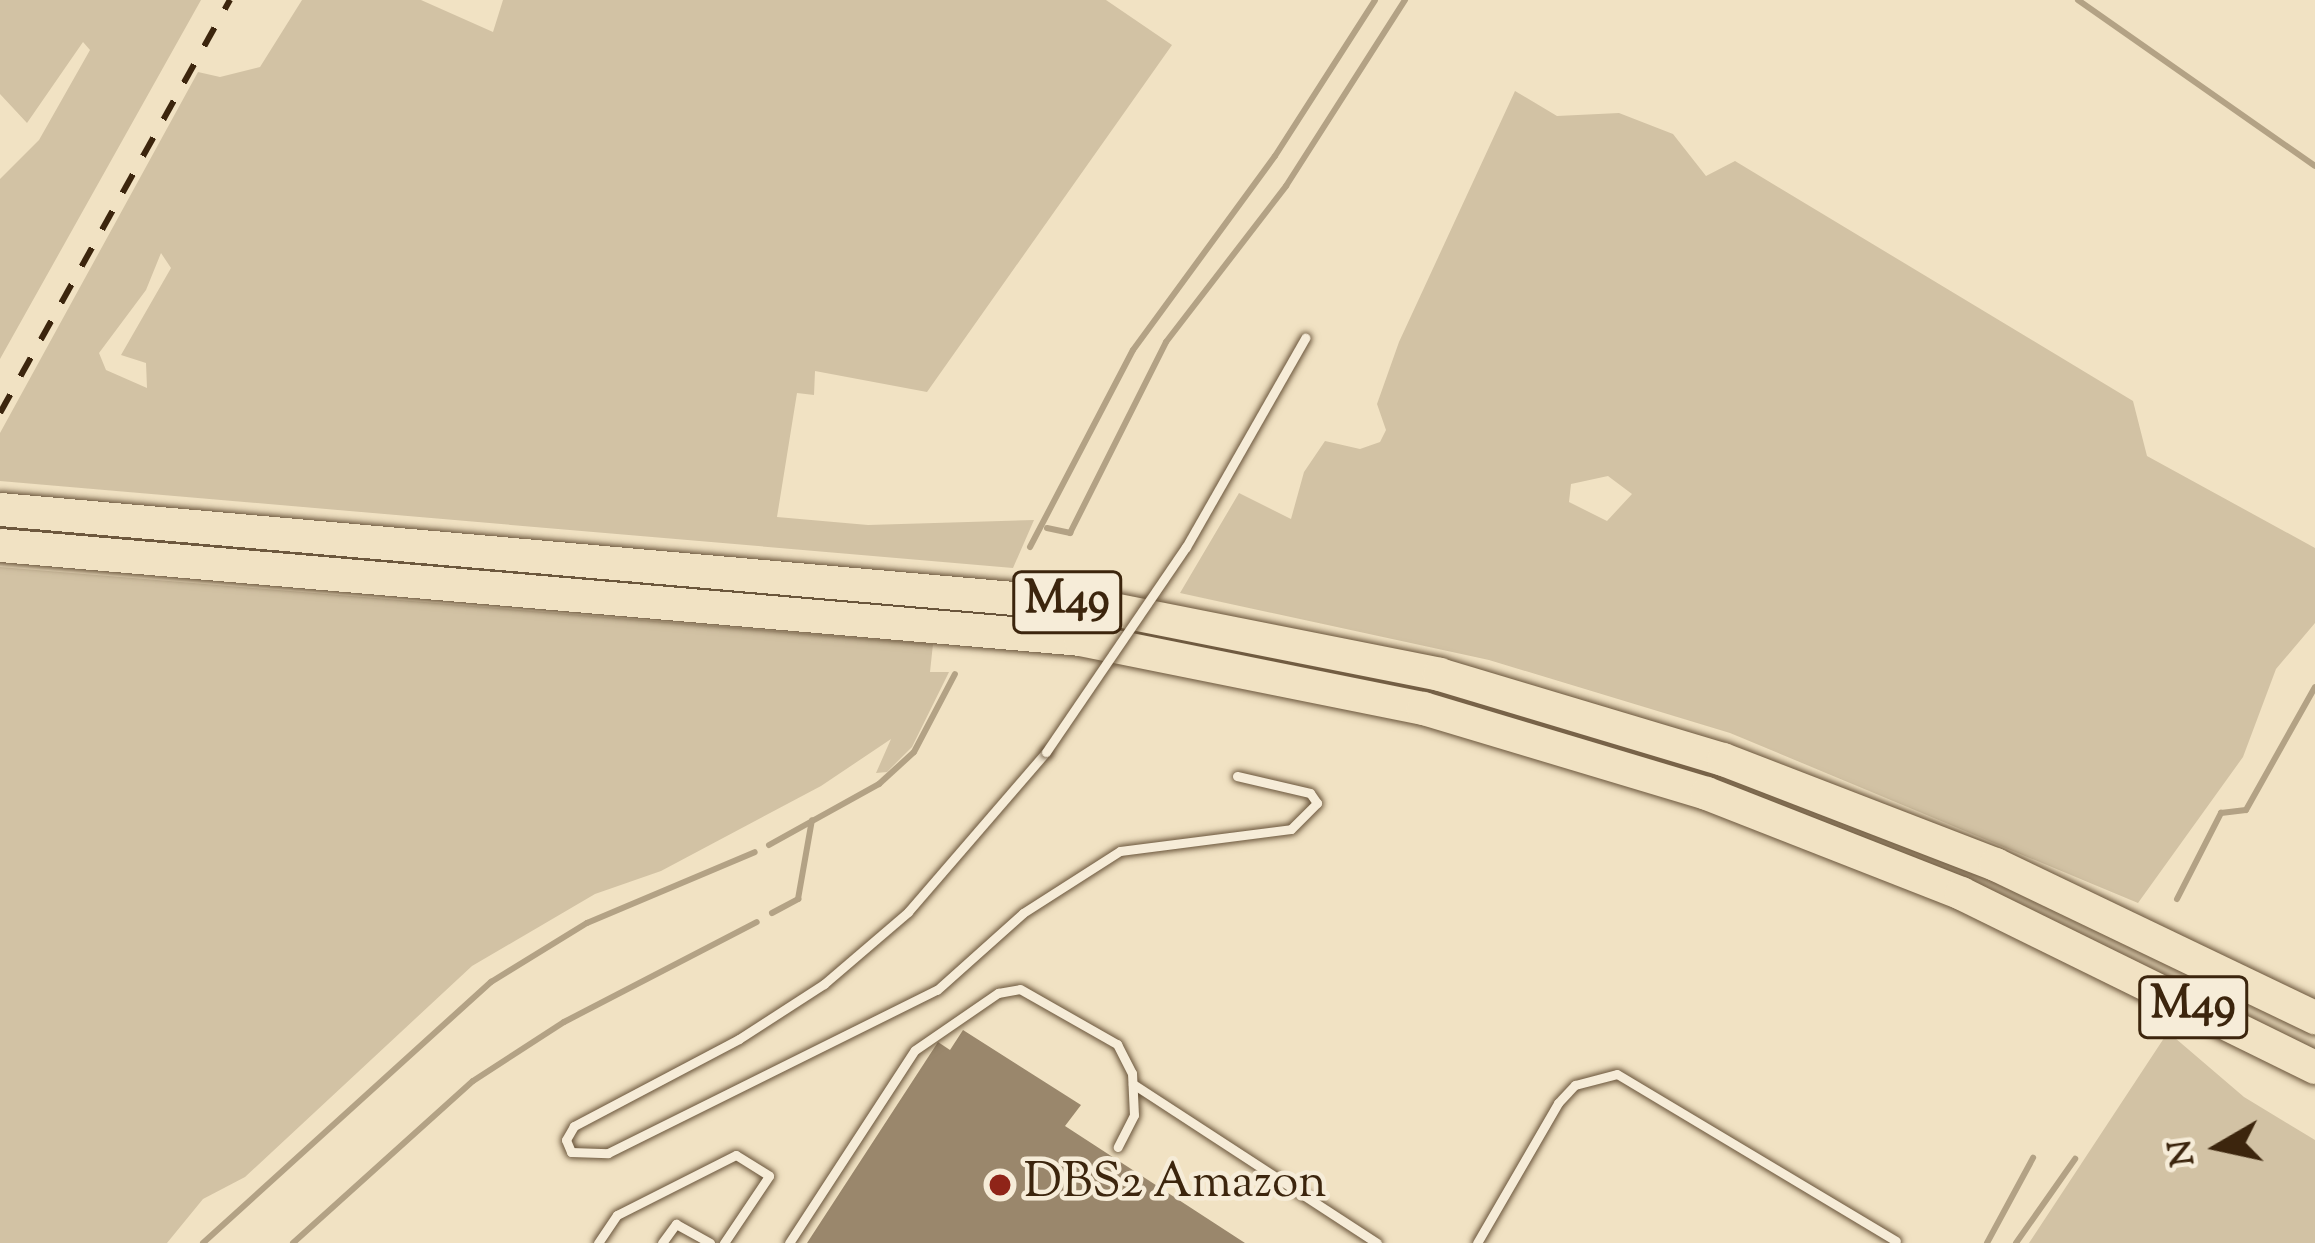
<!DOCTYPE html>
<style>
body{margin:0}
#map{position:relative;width:2315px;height:1243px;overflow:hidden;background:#f1e2c3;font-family:"Sorts Mill Goudy",serif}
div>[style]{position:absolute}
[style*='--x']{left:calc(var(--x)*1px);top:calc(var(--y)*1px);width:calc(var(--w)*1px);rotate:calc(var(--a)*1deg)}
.green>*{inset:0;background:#d2c2a4}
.stream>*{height:6px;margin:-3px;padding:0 3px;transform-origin:3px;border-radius:3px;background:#b3a285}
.building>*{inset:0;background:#9a876c}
.roads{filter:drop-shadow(0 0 3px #69543a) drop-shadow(0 0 3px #69543a)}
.service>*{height:9px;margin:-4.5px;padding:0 4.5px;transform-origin:4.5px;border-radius:4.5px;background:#f6ecd8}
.motorway>*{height:33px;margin:-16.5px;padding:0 16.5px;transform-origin:16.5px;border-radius:16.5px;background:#f1e2c3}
.rail>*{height:6px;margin-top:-3px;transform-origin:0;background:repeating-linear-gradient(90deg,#3c250d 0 21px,transparent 0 42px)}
.bridges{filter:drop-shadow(0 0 3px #69543a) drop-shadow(0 0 3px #69543a)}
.service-bridge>*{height:9px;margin:-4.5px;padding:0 4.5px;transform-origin:4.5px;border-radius:4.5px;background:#f6ecd8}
.dots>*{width:33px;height:33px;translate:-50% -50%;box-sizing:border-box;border:6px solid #f6ecd8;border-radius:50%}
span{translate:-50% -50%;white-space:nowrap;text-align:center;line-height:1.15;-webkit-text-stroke:9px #f6ecd8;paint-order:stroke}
.shield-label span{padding:3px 9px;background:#f6ecd8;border:3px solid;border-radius:9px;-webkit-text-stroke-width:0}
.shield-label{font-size:45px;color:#3c250d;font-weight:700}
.poi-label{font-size:48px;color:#3c250d}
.left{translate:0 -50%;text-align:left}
.north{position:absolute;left:2159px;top:1087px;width:120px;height:120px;-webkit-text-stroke:9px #f6ecd8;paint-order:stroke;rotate:261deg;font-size:33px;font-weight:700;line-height:48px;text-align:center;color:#3c250d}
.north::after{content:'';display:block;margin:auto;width:42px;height:54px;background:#3c250d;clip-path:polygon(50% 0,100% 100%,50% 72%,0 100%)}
</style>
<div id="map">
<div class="green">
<div style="clip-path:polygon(0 0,201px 0,0 359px,0 179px,39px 140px,90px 50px,83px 42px,27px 123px,0 94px)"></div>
<div style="clip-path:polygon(evenodd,302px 0,421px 0,493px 32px,503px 0,1106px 0,1172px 45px,927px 392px,815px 371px,814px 395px,797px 393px,777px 517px,868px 525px,1034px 520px,1013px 568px,0 481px,0 433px,198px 72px,220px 77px,260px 67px,302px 0,161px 253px,171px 268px,121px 355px,146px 363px,147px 388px,106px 370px,99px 353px,146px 290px,161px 253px)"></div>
<div style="clip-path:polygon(evenodd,1515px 91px,1557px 116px,1619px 113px,1673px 134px,1706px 176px,1735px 161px,2133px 401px,2147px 456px,2315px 548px,2315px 623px,2276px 669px,2243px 757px,2138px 903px,1730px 733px,1489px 660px,1180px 593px,1239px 493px,1291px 519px,1304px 472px,1325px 441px,1360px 449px,1380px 442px,1386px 430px,1377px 404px,1399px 342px,1515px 91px,1608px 476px,1632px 494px,1607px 521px,1569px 502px,1571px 484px,1608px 476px)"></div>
<div style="clip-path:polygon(0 567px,933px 644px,930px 672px,949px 672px,912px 747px,887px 772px,876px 773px,891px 739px,821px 786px,661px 871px,595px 894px,472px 966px,245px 1177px,203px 1199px,167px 1243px,0 1243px)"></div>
<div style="clip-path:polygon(2168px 1032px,2244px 1097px,2315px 1140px,2315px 1243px,2029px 1243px)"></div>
</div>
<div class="stream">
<div style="--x:2078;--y:0;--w:289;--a:35"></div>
<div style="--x:1047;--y:528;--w:24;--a:12"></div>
<div style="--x:1070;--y:533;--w:214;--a:-63.3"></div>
<div style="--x:1166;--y:342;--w:197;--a:-52.4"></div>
<div style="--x:1286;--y:186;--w:221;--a:-57.4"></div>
<div style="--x:1030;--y:547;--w:222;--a:-62.4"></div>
<div style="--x:1133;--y:350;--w:240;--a:-53.8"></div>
<div style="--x:1275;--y:156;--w:185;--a:-57.3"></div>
<div style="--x:769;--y:845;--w:126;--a:-29"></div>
<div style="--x:879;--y:784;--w:47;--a:-42.4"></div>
<div style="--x:914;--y:752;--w:88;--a:-62.3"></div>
<div style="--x:2177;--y:899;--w:97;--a:-62.9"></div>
<div style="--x:2221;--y:813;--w:25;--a:-7"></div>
<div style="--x:2246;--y:810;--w:141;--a:-60.7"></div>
<div style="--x:772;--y:913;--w:30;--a:-28"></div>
<div style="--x:798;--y:899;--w:80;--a:-80"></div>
<div style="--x:203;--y:1243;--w:389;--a:-42.2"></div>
<div style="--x:491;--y:982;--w:113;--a:-31.6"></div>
<div style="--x:587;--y:923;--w:182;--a:-22.9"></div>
<div style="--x:293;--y:1243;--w:242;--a:-42"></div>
<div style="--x:473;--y:1081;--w:108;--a:-33"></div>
<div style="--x:564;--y:1022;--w:217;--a:-27.4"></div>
<div style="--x:1987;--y:1243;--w:97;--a:-61.6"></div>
<div style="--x:2016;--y:1243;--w:103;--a:-54.9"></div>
</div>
<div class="building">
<div style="clip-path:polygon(963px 1030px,1081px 1105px,1065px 1126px,1245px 1243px,807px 1243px,938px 1042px,950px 1050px)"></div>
</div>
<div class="roads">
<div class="service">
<div style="--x:1046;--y:752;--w:211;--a:130.8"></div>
<div style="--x:908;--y:912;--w:111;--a:139.4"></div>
<div style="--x:824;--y:984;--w:101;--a:147.1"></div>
<div style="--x:739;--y:1039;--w:187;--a:152.2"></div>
<div style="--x:574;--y:1126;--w:16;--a:120"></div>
<div style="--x:566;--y:1140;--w:13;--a:67"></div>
<div style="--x:571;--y:1152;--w:37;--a:2"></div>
<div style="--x:608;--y:1153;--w:367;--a:-26.4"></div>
<div style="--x:937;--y:990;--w:115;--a:-41.8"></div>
<div style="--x:1023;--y:913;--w:115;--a:-32.6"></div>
<div style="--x:1120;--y:851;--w:172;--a:-7.3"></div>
<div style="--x:1291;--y:829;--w:37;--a:-45"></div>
<div style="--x:1317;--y:803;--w:12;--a:-125"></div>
<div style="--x:1310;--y:793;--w:75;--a:-166.9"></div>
<div style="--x:1133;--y:1084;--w:291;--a:33.1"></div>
<div style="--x:598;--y:1243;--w:34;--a:-56"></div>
<div style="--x:617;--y:1215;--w:133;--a:-26.8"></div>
<div style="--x:736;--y:1155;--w:39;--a:32"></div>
<div style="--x:769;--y:1176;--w:81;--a:123.9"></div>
<div style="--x:662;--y:1243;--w:24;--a:-54"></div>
<div style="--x:676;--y:1224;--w:39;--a:29"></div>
<div style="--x:789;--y:1243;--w:230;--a:-56.9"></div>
<div style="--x:915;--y:1050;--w:101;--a:-34.5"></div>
<div style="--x:998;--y:993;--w:22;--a:-10"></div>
<div style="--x:1020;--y:989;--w:112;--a:29.6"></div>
<div style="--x:1117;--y:1044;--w:33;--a:63"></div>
<div style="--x:1132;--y:1073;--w:42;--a:87.3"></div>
<div style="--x:1134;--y:1115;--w:36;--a:117"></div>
<div style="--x:1477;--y:1243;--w:162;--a:-59.9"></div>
<div style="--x:1558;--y:1103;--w:25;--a:-47"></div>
<div style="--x:1575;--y:1085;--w:43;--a:-14.7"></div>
<div style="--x:1617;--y:1074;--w:325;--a:30.9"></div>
</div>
<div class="motorway">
<div style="--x:0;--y:509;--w:1096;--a:5.02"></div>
<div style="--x:1092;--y:605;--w:354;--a:11.2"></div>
<div style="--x:1439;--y:674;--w:296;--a:16.7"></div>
<div style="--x:1723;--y:759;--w:292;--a:21.1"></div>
<div style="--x:1995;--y:864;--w:355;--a:25.6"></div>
<div style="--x:0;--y:545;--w:1084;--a:4.97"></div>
<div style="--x:1080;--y:639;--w:350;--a:11.4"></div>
<div style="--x:1423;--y:708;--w:295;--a:16.7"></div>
<div style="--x:1706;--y:793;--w:274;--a:21.4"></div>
<div style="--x:1961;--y:893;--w:394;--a:26.2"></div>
</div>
</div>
<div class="rail">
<div style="--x:0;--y:413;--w:473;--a:-60.9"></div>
</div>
<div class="bridges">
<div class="service-bridge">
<div style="--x:1046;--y:752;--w:248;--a:-55.7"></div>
<div style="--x:1186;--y:547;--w:241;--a:-60.3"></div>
</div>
</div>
<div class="dots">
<div style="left:1000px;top:1185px;background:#8f2418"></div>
</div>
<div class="shield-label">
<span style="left:1067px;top:602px">M49</span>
<span style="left:2193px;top:1007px">M49</span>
</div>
<div class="poi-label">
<span class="left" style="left:1024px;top:1185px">DBS2 Amazon</span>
</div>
<div class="north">N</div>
</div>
